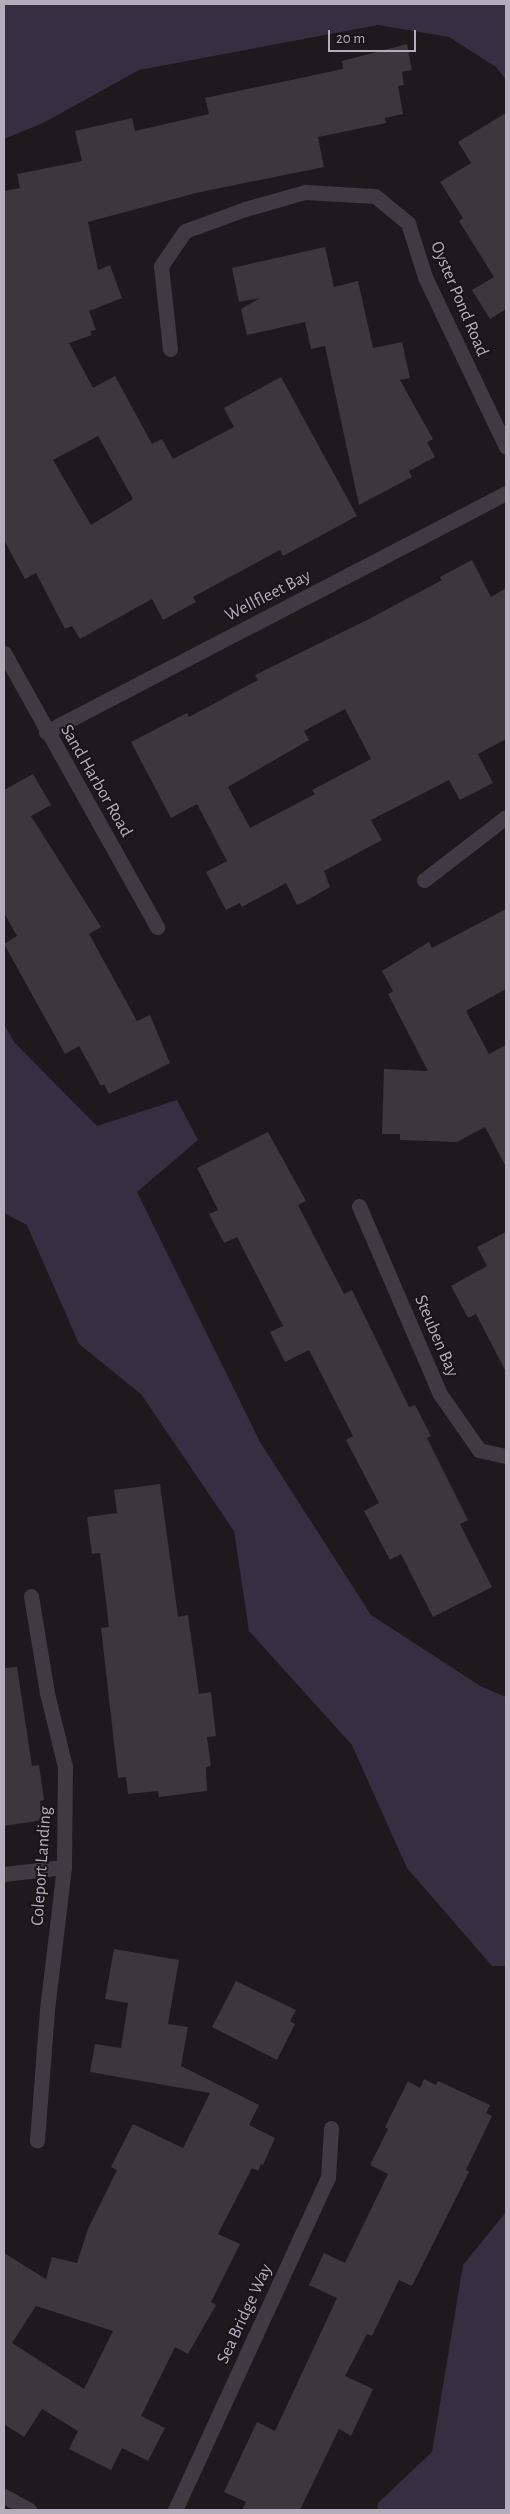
<!DOCTYPE html>
<style>
body{margin:0}
#map{position:relative;width:510px;height:2514px;overflow:hidden;background:#1c1a1d;font-family:"Alegreya Sans",sans-serif}
div>[style]{position:absolute}
[style*='--x']{left:calc(var(--x)*1px);top:calc(var(--y)*1px);width:calc(var(--w)*1px);rotate:calc(var(--a)*1deg)}
.water>*{inset:0;background:#343041}
.building>*{inset:0;background:#3b373c}
.street>*{height:15px;margin:-7.5px;padding:0 7.5px;transform-origin:7.5px;border-radius:7.5px;background:#3f3b42}
span{translate:-50% -50%;white-space:nowrap;text-align:center;line-height:1.15;-webkit-text-stroke:4px #171518;paint-order:stroke}
.street-label{font-size:18px;color:#b4adbc}
.frame{position:absolute;inset:0;border:5px solid #b4adbc;pointer-events:none}
.scale{position:absolute;left:328px;top:30px;width:88px;height:22px;box-sizing:border-box;border:2px solid #b4adbc;border-top:0;padding-left:6px;font-size:15px;line-height:18px;white-space:nowrap;color:#b4adbc;-webkit-text-stroke:4px #171518;paint-order:stroke}
</style>
<div id="map">
<div class="water">
<div style="clip-path:polygon(4px 4px,506px 4px,506px 80px,496px 67px,449px 37px,378px 25px,139px 70px,43px 123px,4px 139px)"></div>
<div style="clip-path:polygon(4px 1024px,14px 1042px,97px 1126px,177px 1100px,198px 1140px,137px 1192px,260px 1442px,371px 1615px,482px 1687px,506px 1697px,506px 1966px,492px 1966px,407px 1868px,352px 1745px,249px 1631px,234px 1531px,141px 1394px,79px 1344px,27px 1225px,4px 1213px)"></div>
<div style="clip-path:polygon(506px 2212px,506px 2510px,377px 2510px,378px 2503px,432px 2452px,463px 2265px)"></div>
</div>
<div class="building">
<div style="clip-path:polygon(evenodd,407px 44px,412px 70px,402px 72px,404px 85px,398px 86px,403px 114px,385px 118px,386px 123px,318px 137px,324px 167px,196px 193px,88px 222px,98px 270px,110px 265px,122px 298px,89px 311px,96px 330px,90px 331px,92px 335px,69px 343px,93px 388px,115px 376px,152px 444px,162px 439px,173px 459px,234px 427px,224px 408px,281px 377px,357px 516px,283px 556px,280px 550px,193px 597px,196px 602px,163px 620px,152px 599px,80px 639px,72px 626px,65px 629px,36px 573px,25px 579px,4px 540px,4px 191px,20px 188px,17px 174px,82px 161px,75px 131px,132px 118px,135px 131px,209px 114px,205px 98px,343px 69px,342px 61px,407px 44px,98px 436px,133px 499px,91px 525px,53px 460px,98px 436px)"></div>
<div style="clip-path:polygon(506px 113px,506px 309px,490px 319px,472px 290px,494px 277px,459px 221px,463px 218px,440px 182px,471px 163px,458px 142px)"></div>
<div style="clip-path:polygon(325px 247px,334px 287px,358px 281px,373px 348px,402px 342px,410px 378px,400px 380px,433px 439px,427px 442px,435px 457px,409px 471px,412px 477px,359px 505px,325px 346px,311px 349px,305px 322px,247px 335px,241px 309px,260px 298px,239px 302px,232px 268px)"></div>
<div style="clip-path:polygon(evenodd,472px 560px,491px 597px,506px 588px,506px 739px,478px 754px,493px 783px,460px 800px,449px 780px,371px 820px,382px 840px,324px 871px,330px 887px,304px 902px,297px 905px,286px 883px,242px 907px,240px 903px,226px 910px,206px 872px,227px 861px,197px 804px,171px 818px,131px 742px,187px 713px,189px 717px,258px 680px,255px 675px,369px 619px,442px 580px,440px 577px,472px 560px,345px 709px,371px 759px,312px 790px,315px 794px,250px 828px,228px 787px,309px 740px,304px 731px,345px 709px)"></div>
<div style="clip-path:polygon(33px 774px,51px 805px,31px 816px,101px 927px,89px 934px,137px 1021px,150px 1015px,170px 1063px,109px 1094px,104px 1084px,101px 1086px,79px 1046px,65px 1054px,4px 944px,17px 936px,4px 913px,4px 790px)"></div>
<div style="clip-path:polygon(506px 909px,506px 989px,466px 1011px,489px 1054px,506px 1045px,506px 1167px,485px 1127px,457px 1142px,400px 1140px,400px 1134px,382px 1134px,384px 1069px,428px 1071px,388px 994px,393px 991px,382px 971px,429px 942px,432px 948px)"></div>
<div style="clip-path:polygon(268px 1132px,306px 1201px,298px 1205px,344px 1294px,352px 1290px,409px 1407px,415px 1405px,431px 1436px,427px 1438px,468px 1520px,460px 1524px,492px 1587px,433px 1617px,401px 1554px,390px 1560px,364px 1511px,379px 1503px,346px 1440px,353px 1436px,309px 1350px,285px 1362px,270px 1332px,283px 1326px,237px 1237px,224px 1243px,209px 1214px,218px 1210px,197px 1168px)"></div>
<div style="clip-path:polygon(506px 1232px,506px 1372px,476px 1314px,468px 1318px,451px 1286px,487px 1266px,477px 1247px)"></div>
<div style="clip-path:polygon(160px 1484px,178px 1617px,188px 1615px,199px 1694px,211px 1692px,216px 1736px,207px 1737px,211px 1766px,206px 1767px,207px 1791px,159px 1797px,158px 1791px,128px 1794px,126px 1777px,118px 1778px,101px 1628px,109px 1627px,100px 1553px,92px 1554px,87px 1517px,117px 1513px,114px 1490px)"></div>
<div style="clip-path:polygon(17px 1667px,32px 1766px,39px 1765px,44px 1800px,40px 1801px,43px 1820px,4px 1826px,4px 1668px)"></div>
<div style="clip-path:polygon(evenodd,114px 1949px,179px 1960px,168px 2024px,188px 2027px,181px 2066px,259px 2105px,249px 2125px,275px 2138px,263px 2165px,261px 2164px,258px 2171px,252px 2168px,218px 2234px,240px 2244px,211px 2302px,216px 2305px,188px 2354px,175px 2347px,141px 2416px,165px 2428px,148px 2461px,122px 2448px,111px 2470px,69px 2449px,78px 2431px,42px 2409px,24px 2437px,4px 2424px,4px 2253px,46px 2279px,52px 2257px,77px 2263px,88px 2229px,117px 2170px,111px 2167px,133px 2124px,183px 2148px,210px 2093px,90px 2072px,95px 2044px,121px 2048px,128px 2003px,105px 1999px,114px 1949px,36px 2306px,113px 2331px,84px 2389px,12px 2343px,36px 2306px)"></div>
<div style="clip-path:polygon(236px 1981px,296px 2010px,290px 2021px,295px 2024px,277px 2060px,212px 2027px)"></div>
<div style="clip-path:polygon(424px 2079px,436px 2085px,438px 2081px,490px 2105px,486px 2113px,492px 2116px,466px 2170px,469px 2172px,412px 2286px,399px 2280px,372px 2336px,367px 2334px,345px 2376px,373px 2389px,351px 2436px,339px 2429px,300px 2510px,242px 2510px,246px 2502px,224px 2492px,257px 2422px,275px 2431px,337px 2298px,309px 2285px,324px 2253px,345px 2263px,388px 2174px,370px 2165px,388px 2129px,385px 2127px,408px 2081px,420px 2088px)"></div>
</div>
<div class="street">
<div style="--x:170;--y:349;--w:83;--a:-96.2"></div>
<div style="--x:161;--y:266;--w:42;--a:-55.6"></div>
<div style="--x:185;--y:231;--w:64;--a:-20.1"></div>
<div style="--x:245;--y:209;--w:62;--a:-15.8"></div>
<div style="--x:305;--y:192;--w:70;--a:3.3"></div>
<div style="--x:375;--y:196;--w:43;--a:39.3"></div>
<div style="--x:408;--y:223;--w:57;--a:72.5"></div>
<div style="--x:425;--y:277;--w:188;--a:64.5"></div>
<div style="--x:4;--y:653;--w:314;--a:60.8"></div>
<div style="--x:46;--y:732;--w:518;--a:-27.45"></div>
<div style="--x:424;--y:880;--w:103;--a:-37.5"></div>
<div style="--x:359;--y:1206;--w:205;--a:66.7"></div>
<div style="--x:440;--y:1394;--w:68;--a:55.1"></div>
<div style="--x:479;--y:1450;--w:28;--a:13"></div>
<div style="--x:31;--y:1596;--w:98;--a:80.6"></div>
<div style="--x:47;--y:1693;--w:76;--a:76.3"></div>
<div style="--x:65;--y:1767;--w:100;--a:90.6"></div>
<div style="--x:64;--y:1867;--w:144;--a:96.8"></div>
<div style="--x:47;--y:2010;--w:131;--a:94.4"></div>
<div style="--x:4;--y:1874;--w:60;--a:-6.7"></div>
<div style="--x:4;--y:2496;--w:29;--a:29"></div>
<div style="--x:175;--y:2510;--w:366;--a:-65.3"></div>
<div style="--x:328;--y:2177;--w:49;--a:-86.5"></div>
</div>
<div class="street-label">
<span style="left:459px;top:299px;rotate:67deg">Oyster Pond Road</span>
<span style="left:268px;top:596px;rotate:-27deg">Wellfleet Bay</span>
<span style="left:96px;top:781px;rotate:60deg">Sand Harbor Road</span>
<span style="left:436px;top:1336px;rotate:67deg">Steuben Bay</span>
<span style="left:42px;top:1866px;rotate:-86deg">Coleport Landing</span>
<span style="left:245px;top:2314px;rotate:-65deg">Sea Bridge Way</span>
</div>
<div class="frame"></div>
<div class="scale">20 m</div>
</div>
